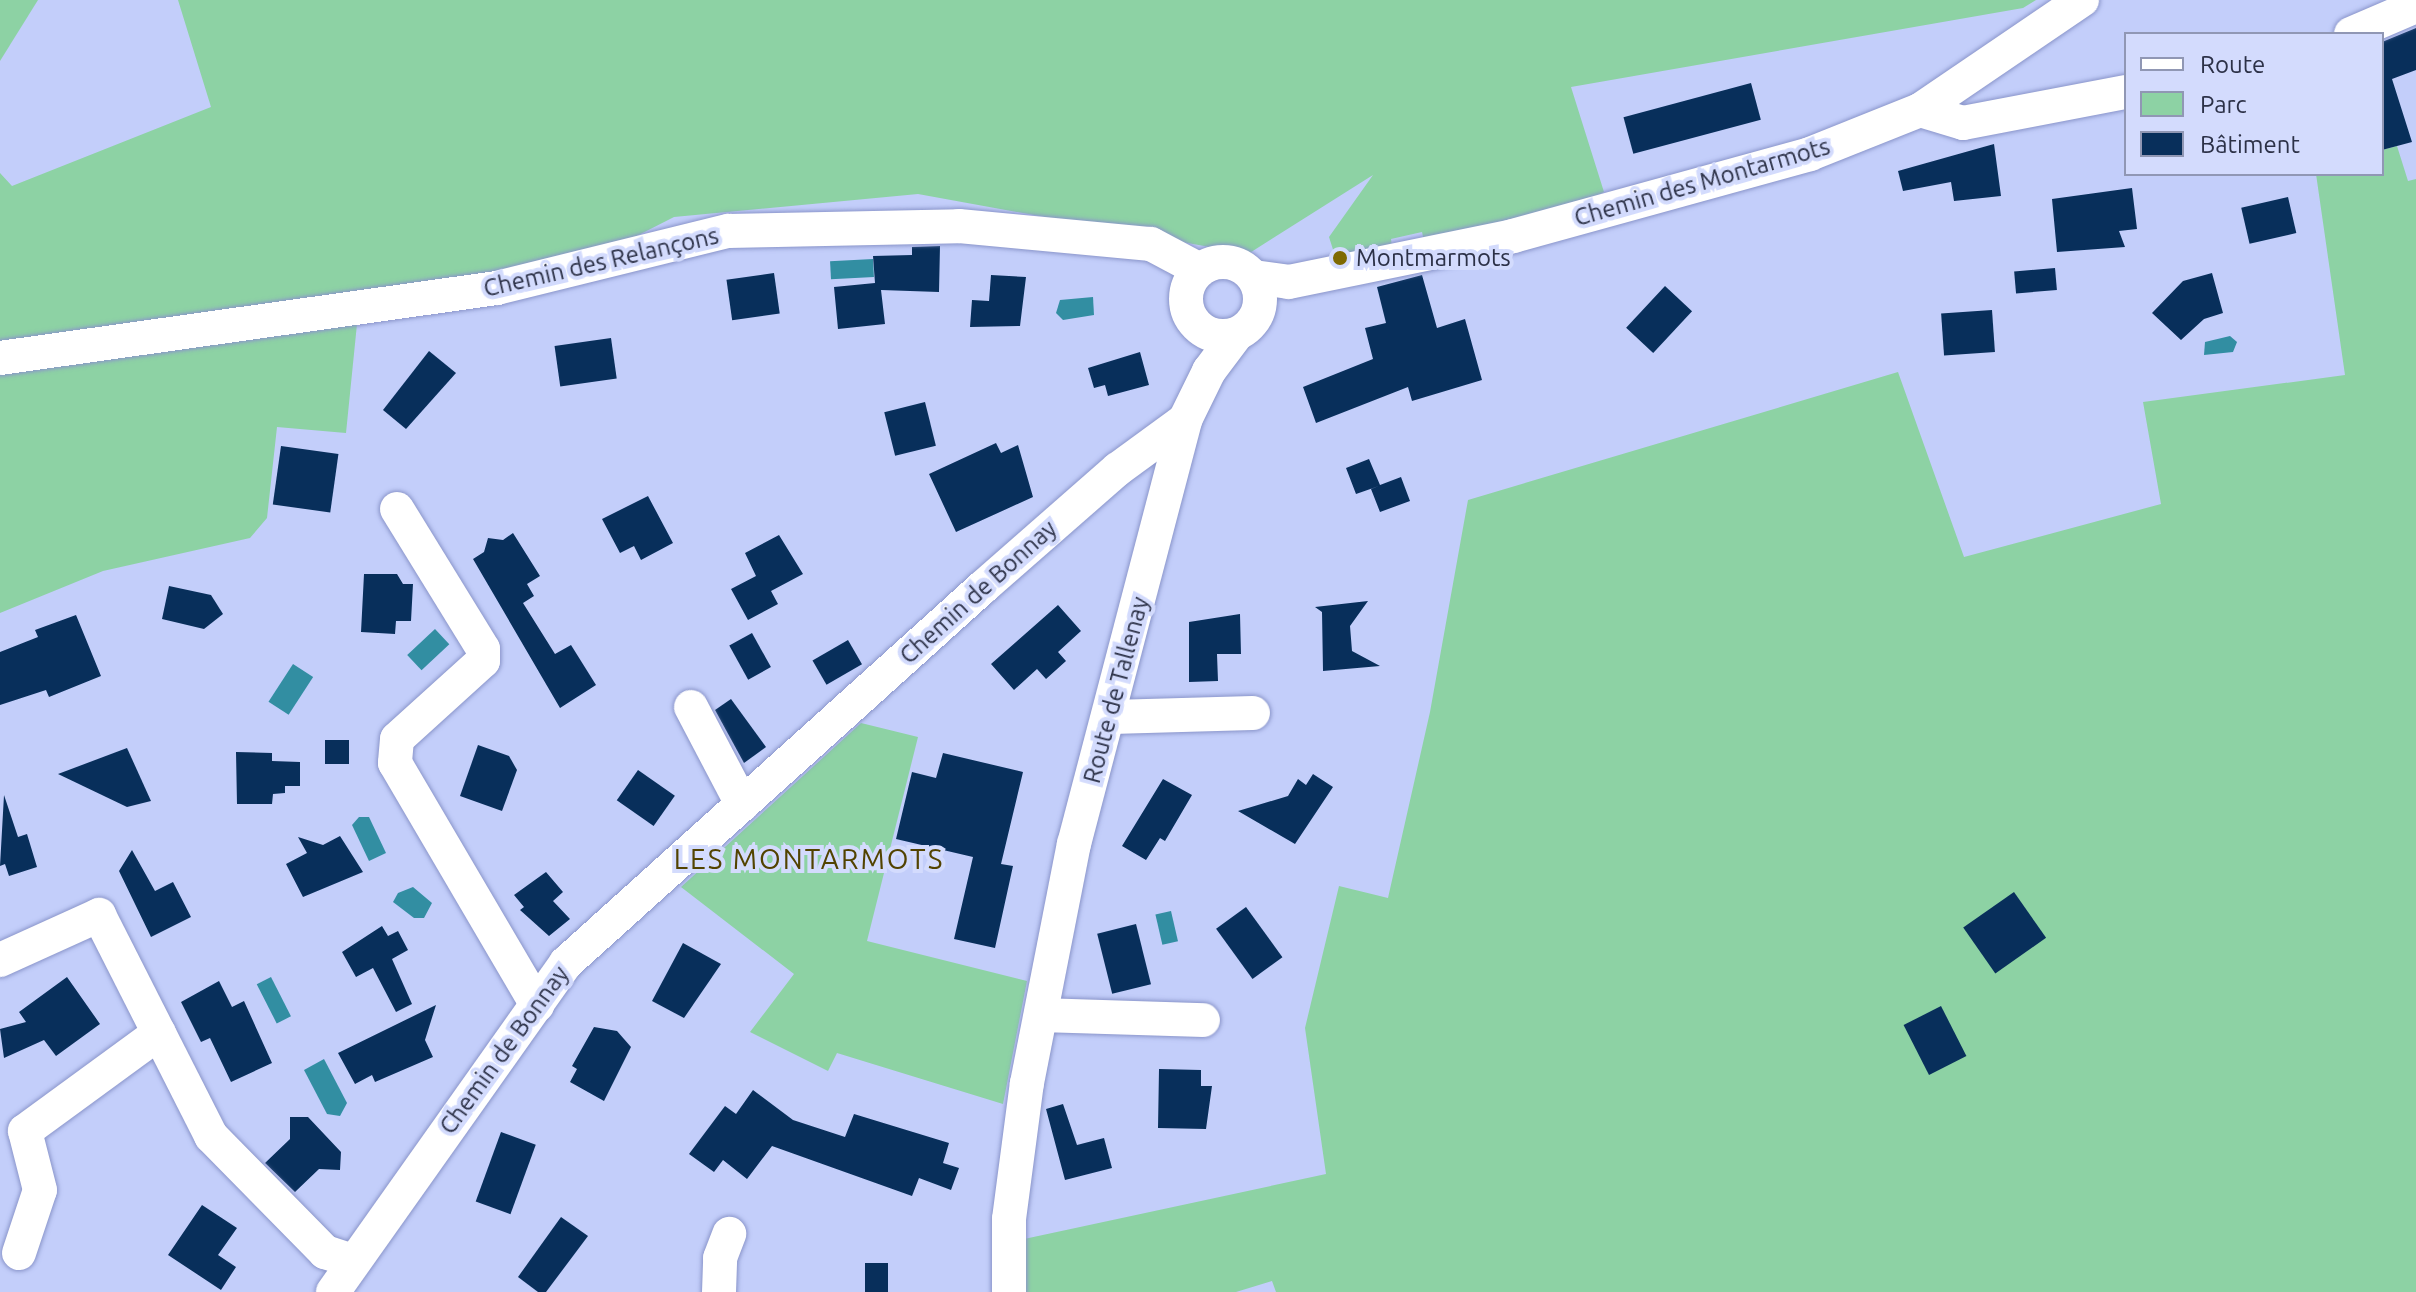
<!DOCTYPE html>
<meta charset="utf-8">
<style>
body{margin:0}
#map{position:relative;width:2416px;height:1292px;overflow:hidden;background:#c3cefa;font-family:Ubuntu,sans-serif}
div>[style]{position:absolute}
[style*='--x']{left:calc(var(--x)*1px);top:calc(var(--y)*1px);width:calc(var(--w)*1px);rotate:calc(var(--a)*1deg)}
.green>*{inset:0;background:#8dd2a4}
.water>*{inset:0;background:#328ea2;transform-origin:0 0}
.building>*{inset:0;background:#082f5b;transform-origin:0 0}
.roads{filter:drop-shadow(0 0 2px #8a95ca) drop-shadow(0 0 2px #8a95ca)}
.minor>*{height:34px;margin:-17px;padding:0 17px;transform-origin:17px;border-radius:17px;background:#fff}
.minor>.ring{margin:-17px;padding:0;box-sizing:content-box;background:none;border:34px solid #fff;border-radius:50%}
.dots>*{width:22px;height:22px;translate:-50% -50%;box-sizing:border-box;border:4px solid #d3dbfd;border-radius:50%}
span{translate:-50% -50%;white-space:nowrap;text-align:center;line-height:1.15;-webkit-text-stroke:8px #d3dbfd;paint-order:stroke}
.street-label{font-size:24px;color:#2c3147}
.poi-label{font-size:24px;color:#2c3147}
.left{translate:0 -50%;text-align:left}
.quarter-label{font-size:28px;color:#524300;letter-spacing:2px}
.legend{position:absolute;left:2124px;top:32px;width:260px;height:144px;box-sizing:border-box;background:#d3dbfd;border:2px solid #9097b4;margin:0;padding:10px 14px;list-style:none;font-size:24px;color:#2c3147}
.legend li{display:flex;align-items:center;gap:16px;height:40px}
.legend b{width:40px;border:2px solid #9097b4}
</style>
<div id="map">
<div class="green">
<div style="clip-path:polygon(0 0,38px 0,0 61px)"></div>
<div style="clip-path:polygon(178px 0,2036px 0,2023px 8px,1571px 87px,1604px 192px,1585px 202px,1424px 241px,1422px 232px,1391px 239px,1392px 247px,1337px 262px,1329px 237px,1373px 175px,1248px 254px,918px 194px,674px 217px,509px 301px,0 348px,0 173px,12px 186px,211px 107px)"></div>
<div style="clip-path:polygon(2397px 146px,2408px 181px,2416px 179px,2416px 1292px,1276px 1292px,1272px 1281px,1236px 1292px,1018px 1292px,1015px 1241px,1326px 1174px,1305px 1028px,1339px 886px,1388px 898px,1430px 712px,1468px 500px,1898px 372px,1964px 557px,2161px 504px,2143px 402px,2345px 375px,2316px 174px,2382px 174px,2382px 150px)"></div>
<div style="clip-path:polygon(357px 324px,346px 433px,277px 427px,267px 518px,250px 538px,103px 571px,0 613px,0 370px)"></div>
<div style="clip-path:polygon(861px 723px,918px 737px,867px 941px,1027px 981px,1003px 1104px,837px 1053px,828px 1071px,750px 1032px,794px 974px,681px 887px)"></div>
</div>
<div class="water">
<div style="left:873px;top:259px;width:18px;height:43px;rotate:87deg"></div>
<div style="clip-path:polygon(1093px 297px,1094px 315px,1063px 320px,1056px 313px,1060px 300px)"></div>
<div style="clip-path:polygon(2230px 336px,2237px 342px,2233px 352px,2204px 355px,2205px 342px)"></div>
<div style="left:435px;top:629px;width:21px;height:38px;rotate:47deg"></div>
<div style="left:293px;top:664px;width:24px;height:45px;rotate:33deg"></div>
<div style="clip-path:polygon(359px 817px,369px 817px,386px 853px,369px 861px,352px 825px)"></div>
<div style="clip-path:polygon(413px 887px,432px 903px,424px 918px,414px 918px,393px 902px,398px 893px)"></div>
<div style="left:1171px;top:911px;width:31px;height:16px;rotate:77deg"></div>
<div style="left:271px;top:977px;width:44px;height:16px;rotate:63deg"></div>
<div style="clip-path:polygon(324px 1059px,347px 1103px,340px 1116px,327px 1114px,304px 1070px)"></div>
</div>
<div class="building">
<div style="clip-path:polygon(2416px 28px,2416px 70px,2392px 79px,2412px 142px,2382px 150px,2382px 42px)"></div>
<div style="left:1751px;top:83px;width:38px;height:132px;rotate:75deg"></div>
<div style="clip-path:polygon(1994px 144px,2001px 196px,1954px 201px,1951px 182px,1903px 191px,1898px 171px)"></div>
<div style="clip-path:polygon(2132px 188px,2137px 229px,2119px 231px,2125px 247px,2057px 252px,2052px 199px)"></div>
<div style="left:2288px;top:197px;width:37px;height:48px;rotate:77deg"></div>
<div style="clip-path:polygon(940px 246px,939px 292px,881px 290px,885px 324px,838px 329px,834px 287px,875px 283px,873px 256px,912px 255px,912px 247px)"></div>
<div style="left:2055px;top:268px;width:22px;height:41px;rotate:85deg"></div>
<div style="left:774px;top:273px;width:41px;height:48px;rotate:82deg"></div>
<div style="clip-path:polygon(2212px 273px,2223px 313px,2204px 319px,2181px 340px,2152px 313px,2183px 281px)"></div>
<div style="clip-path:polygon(991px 275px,1026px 277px,1020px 326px,970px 327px,972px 300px,989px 301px)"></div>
<div style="clip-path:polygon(1422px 275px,1437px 328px,1465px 319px,1482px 380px,1412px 401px,1408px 387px,1316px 423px,1303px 387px,1373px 359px,1365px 328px,1386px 323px,1377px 287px)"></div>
<div style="left:1665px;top:286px;width:37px;height:57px;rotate:43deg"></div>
<div style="left:1992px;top:310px;width:42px;height:51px;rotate:86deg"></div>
<div style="left:611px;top:338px;width:41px;height:57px;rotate:82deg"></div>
<div style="clip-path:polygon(429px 351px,456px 373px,406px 429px,383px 410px)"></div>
<div style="clip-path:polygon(1140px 352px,1149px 385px,1108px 396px,1105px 385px,1094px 388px,1088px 368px)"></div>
<div style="left:925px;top:402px;width:45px;height:42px;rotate:76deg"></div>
<div style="clip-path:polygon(996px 443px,1001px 453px,1018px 445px,1033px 497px,956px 532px,929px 474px)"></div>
<div style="left:281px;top:446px;width:58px;height:59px;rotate:8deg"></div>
<div style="clip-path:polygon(1369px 459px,1380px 485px,1401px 477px,1410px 501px,1380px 512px,1371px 489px,1379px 486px,1356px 494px,1346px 468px)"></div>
<div style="clip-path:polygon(648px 496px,673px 543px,641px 560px,634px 546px,620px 553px,602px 519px)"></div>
<div style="clip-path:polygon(513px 533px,540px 576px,527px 584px,534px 596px,523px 603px,555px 654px,571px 645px,596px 685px,560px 708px,473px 559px,484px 552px,488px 538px,503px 540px)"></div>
<div style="clip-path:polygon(779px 535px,803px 574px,771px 591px,778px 604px,748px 620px,731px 589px,756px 576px,745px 553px)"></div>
<div style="clip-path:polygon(364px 574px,397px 574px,403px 584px,413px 584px,411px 621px,396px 621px,395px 634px,361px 632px)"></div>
<div style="clip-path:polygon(169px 586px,211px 595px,223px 614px,204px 629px,162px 619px)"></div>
<div style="clip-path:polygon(1368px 601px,1350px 626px,1352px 651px,1380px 666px,1323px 671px,1322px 612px,1315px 607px)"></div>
<div style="clip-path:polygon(1058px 605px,1081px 631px,1058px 652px,1066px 661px,1046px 679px,1037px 669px,1014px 690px,991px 664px)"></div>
<div style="clip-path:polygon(1240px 614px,1241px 654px,1217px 654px,1218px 681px,1189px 682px,1189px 622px)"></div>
<div style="clip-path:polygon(76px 615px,101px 676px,49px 697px,46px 690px,0 705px,0 652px,38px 637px,35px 630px)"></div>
<div style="left:752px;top:633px;width:39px;height:26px;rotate:61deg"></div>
<div style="left:848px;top:640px;width:28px;height:41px;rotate:60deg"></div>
<div style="clip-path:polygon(731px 699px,766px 747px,744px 763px,715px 710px)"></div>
<div style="left:325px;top:740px;width:24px;height:24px"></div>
<div style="clip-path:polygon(478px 745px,509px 756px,517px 770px,502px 811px,460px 796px)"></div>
<div style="clip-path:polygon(127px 748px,151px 801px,127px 807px,58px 774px)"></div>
<div style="clip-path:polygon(236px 752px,272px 753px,272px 761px,300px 762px,300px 786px,285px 786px,285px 793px,273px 794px,272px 804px,237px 804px)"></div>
<div style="clip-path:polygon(943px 753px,1023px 772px,1001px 864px,1013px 866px,995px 948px,954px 939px,973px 857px,896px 839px,912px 772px,936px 778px)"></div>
<div style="left:638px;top:770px;width:45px;height:37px;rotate:35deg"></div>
<div style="clip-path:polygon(1313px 774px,1333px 787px,1295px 844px,1238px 811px,1288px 796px,1298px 779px,1306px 785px)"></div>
<div style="clip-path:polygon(1163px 779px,1192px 795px,1165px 841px,1160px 838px,1146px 860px,1122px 846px)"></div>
<div style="clip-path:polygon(4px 795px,18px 837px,27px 834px,37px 867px,9px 876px,5px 864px,0 866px)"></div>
<div style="clip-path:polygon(340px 836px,363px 872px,303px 897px,286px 864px,307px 853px,298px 837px,323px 845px)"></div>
<div style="clip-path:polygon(132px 850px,155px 891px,173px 882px,191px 917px,151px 937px,119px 871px)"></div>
<div style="clip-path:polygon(546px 872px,563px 892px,553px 901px,570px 919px,549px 936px,520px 910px,524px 907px,514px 895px)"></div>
<div style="left:2014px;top:892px;width:56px;height:62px;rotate:55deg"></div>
<div style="left:1246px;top:907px;width:62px;height:37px;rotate:54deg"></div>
<div style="left:1136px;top:924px;width:62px;height:40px;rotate:76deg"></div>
<div style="clip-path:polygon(382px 926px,388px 936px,398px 931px,408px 950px,392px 959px,412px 1004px,396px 1012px,373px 968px,356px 977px,342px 952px)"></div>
<div style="clip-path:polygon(683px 943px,721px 964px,684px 1018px,652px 1001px)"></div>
<div style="clip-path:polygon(67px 977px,100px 1024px,56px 1056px,44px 1040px,4px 1058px,0 1029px,26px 1022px,19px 1012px)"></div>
<div style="clip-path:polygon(219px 981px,232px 1007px,244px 1001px,272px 1063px,231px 1082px,210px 1038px,201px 1042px,181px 1002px)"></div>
<div style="clip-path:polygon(436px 1005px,425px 1040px,433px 1057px,375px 1082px,372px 1075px,355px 1084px,338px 1053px)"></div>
<div style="left:1941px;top:1006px;width:56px;height:42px;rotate:63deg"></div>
<div style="clip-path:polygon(594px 1027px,617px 1031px,631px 1047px,604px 1101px,570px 1082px,577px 1069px,572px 1066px)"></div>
<div style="clip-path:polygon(1159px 1069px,1201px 1070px,1201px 1086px,1212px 1086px,1206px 1129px,1158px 1128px)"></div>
<div style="clip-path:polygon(753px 1090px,793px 1120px,845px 1137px,854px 1114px,949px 1143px,943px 1163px,959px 1168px,951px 1190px,919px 1178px,912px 1196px,772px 1146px,747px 1179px,723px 1160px,714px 1172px,689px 1154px,725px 1106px,736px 1114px)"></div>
<div style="clip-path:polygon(1063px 1104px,1077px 1145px,1104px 1138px,1112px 1168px,1065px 1180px,1046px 1109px)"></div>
<div style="clip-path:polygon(290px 1117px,308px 1117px,341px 1152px,340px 1170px,319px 1169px,295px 1192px,265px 1163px,290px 1139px)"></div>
<div style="left:501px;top:1132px;width:37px;height:74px;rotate:20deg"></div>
<div style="clip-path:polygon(202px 1205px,237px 1228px,218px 1255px,236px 1267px,221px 1290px,168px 1255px)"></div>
<div style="clip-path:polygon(561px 1217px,588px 1236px,546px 1292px,538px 1292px,518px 1277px)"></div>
<div style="left:888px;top:1263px;width:29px;height:23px;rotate:90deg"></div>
</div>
<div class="roads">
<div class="minor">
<div style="--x:2351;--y:34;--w:71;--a:-23.3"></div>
<div style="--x:1920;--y:110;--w:45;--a:16.8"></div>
<div style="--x:1963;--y:123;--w:166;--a:-10.8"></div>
<div class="ring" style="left:1186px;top:262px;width:40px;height:40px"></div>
<div style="--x:1254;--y:277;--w:35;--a:8"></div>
<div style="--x:1289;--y:282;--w:229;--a:-11.6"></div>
<div style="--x:1513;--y:236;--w:308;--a:-15.4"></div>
<div style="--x:1810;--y:154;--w:118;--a:-21.8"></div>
<div style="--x:1920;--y:110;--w:196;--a:-34.2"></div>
<div style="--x:0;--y:358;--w:502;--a:-8.02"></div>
<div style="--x:497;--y:288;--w:238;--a:-13.9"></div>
<div style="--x:728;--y:231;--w:231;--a:-1.2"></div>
<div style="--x:959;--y:226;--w:193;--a:5.4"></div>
<div style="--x:1151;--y:244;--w:55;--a:28"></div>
<div style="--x:397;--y:509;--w:164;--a:58.4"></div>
<div style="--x:483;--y:649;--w:12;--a:90"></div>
<div style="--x:483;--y:661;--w:116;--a:137.8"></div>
<div style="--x:397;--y:739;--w:24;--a:95"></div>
<div style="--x:395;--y:763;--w:281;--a:59.6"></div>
<div style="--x:691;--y:707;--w:110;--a:62.3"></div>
<div style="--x:1111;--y:717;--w:142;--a:-1.6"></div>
<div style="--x:0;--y:960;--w:109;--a:-24.4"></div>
<div style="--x:99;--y:915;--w:248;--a:63.1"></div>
<div style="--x:211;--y:1136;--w:163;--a:45.5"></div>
<div style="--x:325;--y:1252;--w:28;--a:18"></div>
<div style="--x:1041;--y:1015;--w:162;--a:1.8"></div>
<div style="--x:19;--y:1253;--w:66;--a:-71.6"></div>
<div style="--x:40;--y:1190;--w:61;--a:-104.3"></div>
<div style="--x:25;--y:1131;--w:166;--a:-36.2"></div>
<div style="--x:333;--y:1292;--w:403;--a:-54.7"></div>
<div style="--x:566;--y:963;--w:561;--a:-42.04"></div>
<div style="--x:983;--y:587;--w:179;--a:-41.2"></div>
<div style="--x:1118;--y:469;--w:83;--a:-36.2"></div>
<div style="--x:719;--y:1292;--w:34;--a:-88"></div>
<div style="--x:720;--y:1258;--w:26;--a:-69"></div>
<div style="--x:1009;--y:1292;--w:73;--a:-90"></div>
<div style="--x:1009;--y:1219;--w:137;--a:-82.5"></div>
<div style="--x:1027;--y:1083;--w:244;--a:-78.9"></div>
<div style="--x:1074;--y:844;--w:438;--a:-75.3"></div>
<div style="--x:1185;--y:420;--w:55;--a:-63.9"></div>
<div style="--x:1209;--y:371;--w:45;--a:-53.1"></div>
</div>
</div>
<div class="dots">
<div style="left:1340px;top:258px;background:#7f6a02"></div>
</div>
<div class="street-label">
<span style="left:1702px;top:182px;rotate:-16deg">Chemin des Montarmots</span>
<span style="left:601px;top:262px;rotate:-13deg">Chemin des Relançons</span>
<span style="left:978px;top:592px;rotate:-42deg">Chemin de Bonnay</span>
<span style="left:1116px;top:690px;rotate:-75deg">Route de Tallenay</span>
<span style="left:504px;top:1050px;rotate:-54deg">Chemin de Bonnay</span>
</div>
<div class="poi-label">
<span class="left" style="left:1356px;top:258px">Montmarmots</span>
</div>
<div class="quarter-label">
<span style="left:809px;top:859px">LES MONTARMOTS</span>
</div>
<ul class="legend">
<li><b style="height:10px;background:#fff"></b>Route</li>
<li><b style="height:22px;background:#8dd2a4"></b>Parc</li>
<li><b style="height:22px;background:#082f5b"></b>Bâtiment</li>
</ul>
</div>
